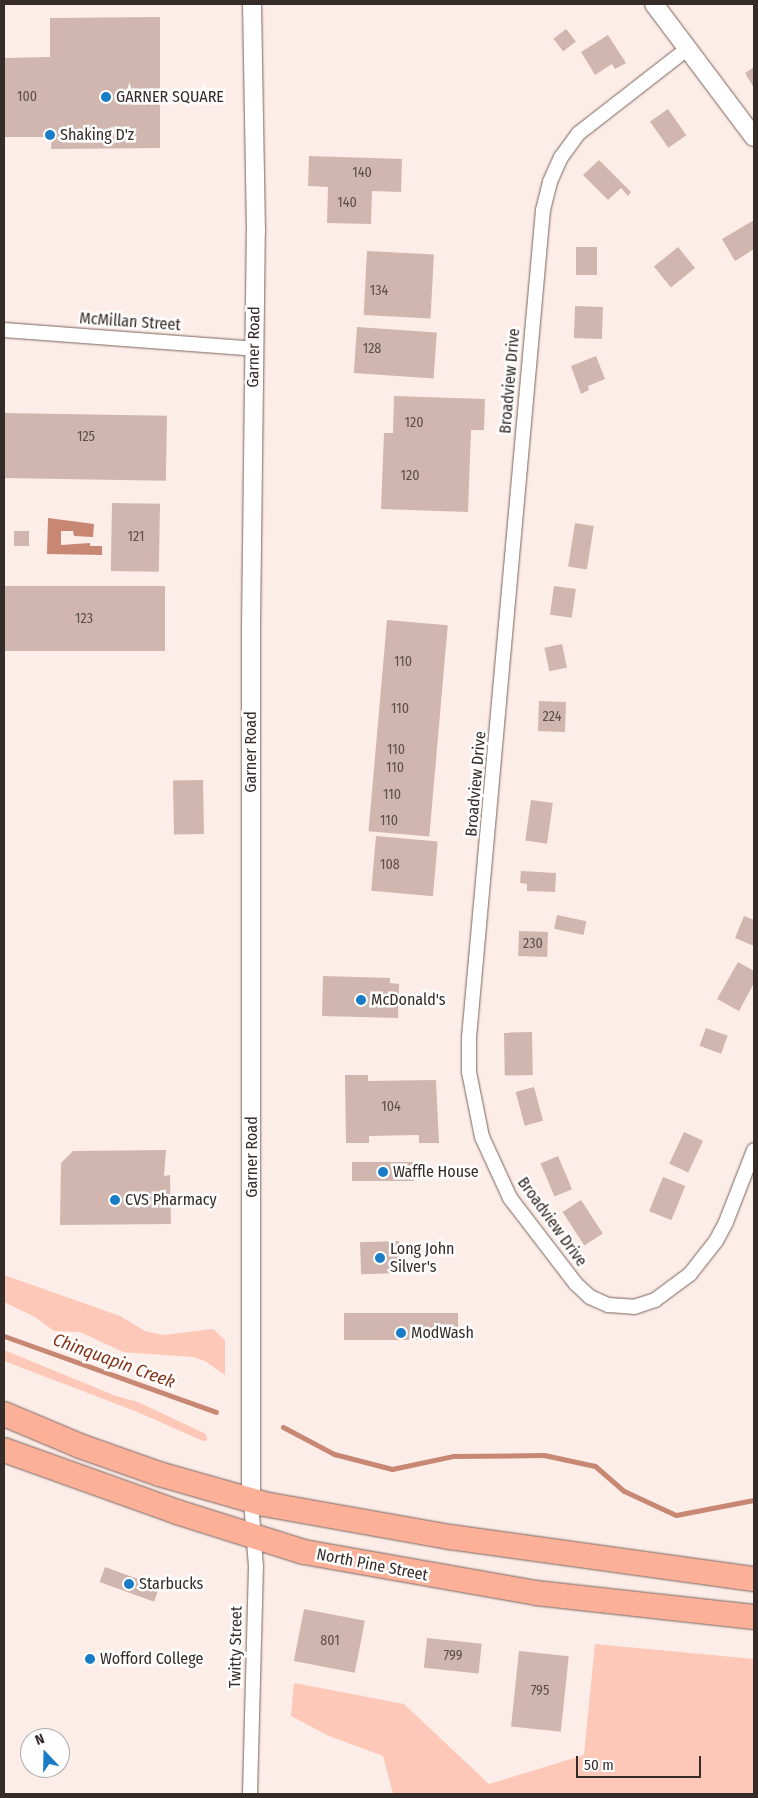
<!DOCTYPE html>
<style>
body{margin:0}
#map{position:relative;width:758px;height:1798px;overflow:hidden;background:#fdede8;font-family:"Fira Sans Condensed",sans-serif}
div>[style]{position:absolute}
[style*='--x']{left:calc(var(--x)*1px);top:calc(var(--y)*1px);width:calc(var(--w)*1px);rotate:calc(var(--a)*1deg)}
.green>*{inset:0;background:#fdc8b7}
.water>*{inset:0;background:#c88773}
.stream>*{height:5px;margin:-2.5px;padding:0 2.5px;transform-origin:2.5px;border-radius:2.5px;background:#c88773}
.building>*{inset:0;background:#d0b6ae;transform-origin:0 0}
.roads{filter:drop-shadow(0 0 1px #79635b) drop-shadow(0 0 1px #79635b)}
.minor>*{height:14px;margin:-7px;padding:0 7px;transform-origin:7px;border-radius:7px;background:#fff}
.tertiary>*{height:18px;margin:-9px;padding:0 9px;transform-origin:9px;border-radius:9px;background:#fff}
.trunk>*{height:24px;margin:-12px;padding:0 12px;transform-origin:12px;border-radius:12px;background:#fcb098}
.dots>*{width:14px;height:14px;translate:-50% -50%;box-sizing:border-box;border:2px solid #fefefe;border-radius:50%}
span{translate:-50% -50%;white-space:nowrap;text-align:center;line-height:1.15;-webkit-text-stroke:5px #fefefe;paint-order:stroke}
.number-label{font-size:14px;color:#5c4e4a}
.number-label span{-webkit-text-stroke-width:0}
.poi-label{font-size:16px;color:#352b28}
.left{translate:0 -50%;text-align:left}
.street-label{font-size:16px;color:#352b28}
.water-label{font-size:18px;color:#84351b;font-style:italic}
.frame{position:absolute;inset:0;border:5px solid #352b28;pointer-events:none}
.north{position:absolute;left:20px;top:1728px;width:50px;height:50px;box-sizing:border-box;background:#fefefe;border:1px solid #aeaaa8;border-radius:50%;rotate:339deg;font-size:14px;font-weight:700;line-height:20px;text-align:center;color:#352b28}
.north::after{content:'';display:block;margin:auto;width:18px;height:22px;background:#197cc7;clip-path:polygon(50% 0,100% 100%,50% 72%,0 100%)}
.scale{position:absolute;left:576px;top:1756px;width:125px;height:22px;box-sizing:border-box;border:2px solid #352b28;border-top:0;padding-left:6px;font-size:15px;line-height:18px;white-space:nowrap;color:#352b28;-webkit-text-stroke:4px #fefefe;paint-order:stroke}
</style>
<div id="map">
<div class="green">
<div style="clip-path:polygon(4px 1275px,120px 1316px,145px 1331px,163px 1335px,213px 1329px,225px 1340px,225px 1375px,205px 1361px,193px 1357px,123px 1352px,80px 1332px,54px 1331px,35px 1317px,4px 1302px)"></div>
<div style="clip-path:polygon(4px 1350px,116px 1396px,138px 1402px,206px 1434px,207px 1440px,203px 1441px,135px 1411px,4px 1361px)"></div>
<div style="clip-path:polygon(595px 1644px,754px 1659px,754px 1794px,393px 1794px,383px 1756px,329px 1736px,291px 1716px,294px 1683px,404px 1704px,489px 1784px,584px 1755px)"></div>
</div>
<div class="water">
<div style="clip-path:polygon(48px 518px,94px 524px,93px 537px,74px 536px,73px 531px,61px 531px,61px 545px,90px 543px,90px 546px,102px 546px,102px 555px,47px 554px)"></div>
</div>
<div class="stream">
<div style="--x:4;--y:1336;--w:225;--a:19.7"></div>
<div style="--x:283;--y:1427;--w:58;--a:27.9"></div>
<div style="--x:334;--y:1454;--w:60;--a:14.5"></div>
<div style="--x:392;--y:1469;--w:62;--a:-12"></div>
<div style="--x:453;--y:1456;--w:91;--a:-0.6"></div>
<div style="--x:544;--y:1455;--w:52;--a:12.2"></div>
<div style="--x:595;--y:1466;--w:38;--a:41"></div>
<div style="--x:624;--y:1491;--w:57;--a:24.8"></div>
<div style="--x:676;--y:1515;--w:79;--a:-10.9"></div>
</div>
<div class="building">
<div style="clip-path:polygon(160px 17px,160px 148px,51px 149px,52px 137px,4px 137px,4px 58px,50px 57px,50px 18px)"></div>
<div style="left:566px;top:29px;width:16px;height:16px;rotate:52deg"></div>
<div style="clip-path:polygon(608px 35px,626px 63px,615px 69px,612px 64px,595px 75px,581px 52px)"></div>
<div style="clip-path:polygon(754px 67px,754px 88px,745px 73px)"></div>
<div style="left:668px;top:109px;width:32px;height:22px;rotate:55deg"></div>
<div style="clip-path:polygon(309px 156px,402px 159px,401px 192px,372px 191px,371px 224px,327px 223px,328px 187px,308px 186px)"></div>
<div style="clip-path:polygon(599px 160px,631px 192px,628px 196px,621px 188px,608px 200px,583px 175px)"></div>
<div style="clip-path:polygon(754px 220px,754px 249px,735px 261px,722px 239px)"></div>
<div style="left:576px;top:247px;width:21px;height:28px"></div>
<div style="left:678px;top:247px;width:27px;height:31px;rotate:51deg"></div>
<div style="left:367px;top:251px;width:67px;height:64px;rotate:3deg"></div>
<div style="left:575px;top:306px;width:28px;height:32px;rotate:2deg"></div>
<div style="left:357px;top:327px;width:80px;height:46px;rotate:4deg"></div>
<div style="clip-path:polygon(596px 356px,605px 379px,588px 386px,589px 390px,581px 394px,571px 366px)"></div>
<div style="clip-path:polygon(394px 396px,485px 399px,484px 430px,471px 430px,468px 512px,381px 509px,384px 433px,393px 433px)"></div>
<div style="left:4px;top:413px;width:163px;height:65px;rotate:1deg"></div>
<div style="left:112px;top:503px;width:48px;height:68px;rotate:1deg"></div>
<div style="left:575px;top:523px;width:19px;height:44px;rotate:9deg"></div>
<div style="left:14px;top:531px;width:15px;height:15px"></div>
<div style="left:4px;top:586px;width:161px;height:65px"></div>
<div style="left:554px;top:586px;width:22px;height:29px;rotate:8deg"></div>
<div style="left:387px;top:620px;width:61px;height:212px;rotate:5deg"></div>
<div style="left:562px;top:644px;width:24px;height:18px;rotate:78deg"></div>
<div style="left:539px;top:701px;width:27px;height:30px;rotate:2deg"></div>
<div style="left:203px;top:780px;width:54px;height:30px;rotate:89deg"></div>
<div style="left:531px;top:800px;width:22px;height:41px;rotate:8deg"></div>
<div style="left:376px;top:836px;width:62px;height:55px;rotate:5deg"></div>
<div style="clip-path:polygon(521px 871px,556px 873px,555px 892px,527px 891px,527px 884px,520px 883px)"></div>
<div style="left:557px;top:915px;width:30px;height:14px;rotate:12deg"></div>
<div style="clip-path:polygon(744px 916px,754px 920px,754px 946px,735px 938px)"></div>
<div style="left:519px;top:931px;width:29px;height:25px;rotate:2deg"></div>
<div style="clip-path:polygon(738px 962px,754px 971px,754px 983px,739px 1011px,717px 999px)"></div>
<div style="clip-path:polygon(323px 976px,390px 978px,390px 983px,399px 984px,398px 1018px,322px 1016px)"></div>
<div style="left:706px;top:1028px;width:23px;height:19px;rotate:20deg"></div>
<div style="left:532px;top:1032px;width:43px;height:28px;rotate:89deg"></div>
<div style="clip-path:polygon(345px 1075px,368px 1075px,368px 1081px,436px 1080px,439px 1143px,419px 1143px,419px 1135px,369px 1136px,369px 1143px,346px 1143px)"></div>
<div style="left:534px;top:1087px;width:35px;height:19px;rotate:75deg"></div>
<div style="left:684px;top:1132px;width:21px;height:35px;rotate:25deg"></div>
<div style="clip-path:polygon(166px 1150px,164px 1176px,170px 1175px,171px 1224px,60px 1225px,61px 1163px,73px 1151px)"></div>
<div style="left:558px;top:1156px;width:36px;height:19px;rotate:67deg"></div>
<div style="left:414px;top:1162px;width:19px;height:62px;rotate:90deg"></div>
<div style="left:663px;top:1177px;width:24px;height:37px;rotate:22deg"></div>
<div style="left:581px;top:1200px;width:40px;height:22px;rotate:57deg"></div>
<div style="left:399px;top:1241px;width:32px;height:39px;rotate:88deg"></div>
<div style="left:458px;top:1313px;width:27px;height:114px;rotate:90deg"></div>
<div style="left:105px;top:1567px;width:58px;height:16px;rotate:20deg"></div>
<div style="left:304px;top:1609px;width:62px;height:53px;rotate:11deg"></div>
<div style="left:427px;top:1638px;width:55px;height:30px;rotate:6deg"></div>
<div style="left:519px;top:1651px;width:50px;height:76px;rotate:6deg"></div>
</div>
<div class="roads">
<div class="minor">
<div style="--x:687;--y:49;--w:138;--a:142.1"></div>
<div style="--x:578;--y:134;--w:29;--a:126"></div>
<div style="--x:561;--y:157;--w:27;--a:114"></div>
<div style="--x:550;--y:182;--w:29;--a:104"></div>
<div style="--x:543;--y:210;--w:831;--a:95.11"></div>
<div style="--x:469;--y:1038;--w:34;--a:90"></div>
<div style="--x:469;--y:1072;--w:66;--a:78.7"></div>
<div style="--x:482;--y:1137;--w:67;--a:65.3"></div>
<div style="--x:510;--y:1198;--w:108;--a:52.5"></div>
<div style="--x:576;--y:1284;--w:19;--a:43"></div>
<div style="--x:590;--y:1297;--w:20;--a:24"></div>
<div style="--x:608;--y:1305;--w:26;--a:4"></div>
<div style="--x:634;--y:1307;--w:22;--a:-18"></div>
<div style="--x:655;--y:1300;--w:44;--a:-36.6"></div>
<div style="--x:690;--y:1274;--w:42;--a:-51.8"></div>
<div style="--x:716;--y:1241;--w:21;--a:-62"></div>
<div style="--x:726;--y:1222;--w:77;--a:-68.7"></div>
<div style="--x:4;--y:330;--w:251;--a:4.3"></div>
<div style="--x:250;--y:1794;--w:227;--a:-88.5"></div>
<div style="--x:256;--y:1567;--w:66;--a:-94.3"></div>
</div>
<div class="tertiary">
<div style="--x:654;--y:4;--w:166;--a:53.1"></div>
<div style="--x:251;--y:1501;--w:874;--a:-90"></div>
<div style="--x:251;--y:627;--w:395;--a:-89.3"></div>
<div style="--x:256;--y:232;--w:228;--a:-91"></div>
</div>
<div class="trunk">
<div style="--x:4;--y:1414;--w:82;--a:22.8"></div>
<div style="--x:80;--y:1446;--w:84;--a:19.5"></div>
<div style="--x:159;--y:1474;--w:109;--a:15.9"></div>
<div style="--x:264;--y:1504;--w:189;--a:10.1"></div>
<div style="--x:450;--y:1537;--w:307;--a:7.9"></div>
<div style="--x:4;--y:1450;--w:184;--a:19.7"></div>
<div style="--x:177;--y:1512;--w:133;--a:17.5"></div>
<div style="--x:304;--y:1552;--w:236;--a:10"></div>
<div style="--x:536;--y:1593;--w:219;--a:6.3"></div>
</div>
</div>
<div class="dots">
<div style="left:106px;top:97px;background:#197cc7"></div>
<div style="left:50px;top:135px;background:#197cc7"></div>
<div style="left:361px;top:1000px;background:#197cc7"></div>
<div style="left:383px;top:1172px;background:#197cc7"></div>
<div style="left:115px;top:1200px;background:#197cc7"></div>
<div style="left:380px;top:1258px;background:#197cc7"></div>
<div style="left:401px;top:1333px;background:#197cc7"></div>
<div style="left:129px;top:1584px;background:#197cc7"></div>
<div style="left:90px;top:1659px;background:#197cc7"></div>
</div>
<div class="number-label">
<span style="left:27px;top:97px">100</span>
<span style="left:362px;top:173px">140</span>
<span style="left:347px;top:203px">140</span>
<span style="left:379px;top:291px">134</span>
<span style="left:372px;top:349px">128</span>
<span style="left:414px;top:423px">120</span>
<span style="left:86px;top:437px">125</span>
<span style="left:410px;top:476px">120</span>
<span style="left:136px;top:537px">121</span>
<span style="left:84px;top:619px">123</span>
<span style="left:403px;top:662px">110</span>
<span style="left:400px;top:709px">110</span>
<span style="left:552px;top:717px">224</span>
<span style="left:396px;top:750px">110</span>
<span style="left:395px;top:768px">110</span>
<span style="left:392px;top:795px">110</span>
<span style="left:389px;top:821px">110</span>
<span style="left:390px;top:865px">108</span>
<span style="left:533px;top:944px">230</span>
<span style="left:391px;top:1107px">104</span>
<span style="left:330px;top:1641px">801</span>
<span style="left:453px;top:1656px">799</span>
<span style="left:540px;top:1691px">795</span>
</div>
<div class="poi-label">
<span class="left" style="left:116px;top:97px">GARNER SQUARE</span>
<span class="left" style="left:60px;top:135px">Shaking D'z</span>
<span class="left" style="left:371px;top:1000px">McDonald's</span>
<span class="left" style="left:393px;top:1172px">Waffle House</span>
<span class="left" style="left:125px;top:1200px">CVS Pharmacy</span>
<span class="left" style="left:390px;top:1258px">Long John<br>Silver's</span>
<span class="left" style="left:411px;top:1333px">ModWash</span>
<span class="left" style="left:139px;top:1584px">Starbucks</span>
<span class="left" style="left:100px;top:1659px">Wofford College</span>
</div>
<div class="street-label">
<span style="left:130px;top:322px;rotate:4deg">McMillan Street</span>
<span style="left:254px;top:347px;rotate:-89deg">Garner Road</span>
<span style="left:510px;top:381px;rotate:-85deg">Broadview Drive</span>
<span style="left:251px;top:752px;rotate:-90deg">Garner Road</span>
<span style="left:476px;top:784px;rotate:-85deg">Broadview Drive</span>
<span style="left:252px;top:1157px;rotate:-90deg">Garner Road</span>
<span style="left:552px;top:1222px;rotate:54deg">Broadview Drive</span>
<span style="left:372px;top:1565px;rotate:11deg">North Pine Street</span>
<span style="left:236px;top:1647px;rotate:-89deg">Twitty Street</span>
</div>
<div class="water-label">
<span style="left:114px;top:1361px;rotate:20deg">Chinquapin Creek</span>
</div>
<div class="frame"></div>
<div class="north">N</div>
<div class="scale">50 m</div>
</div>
